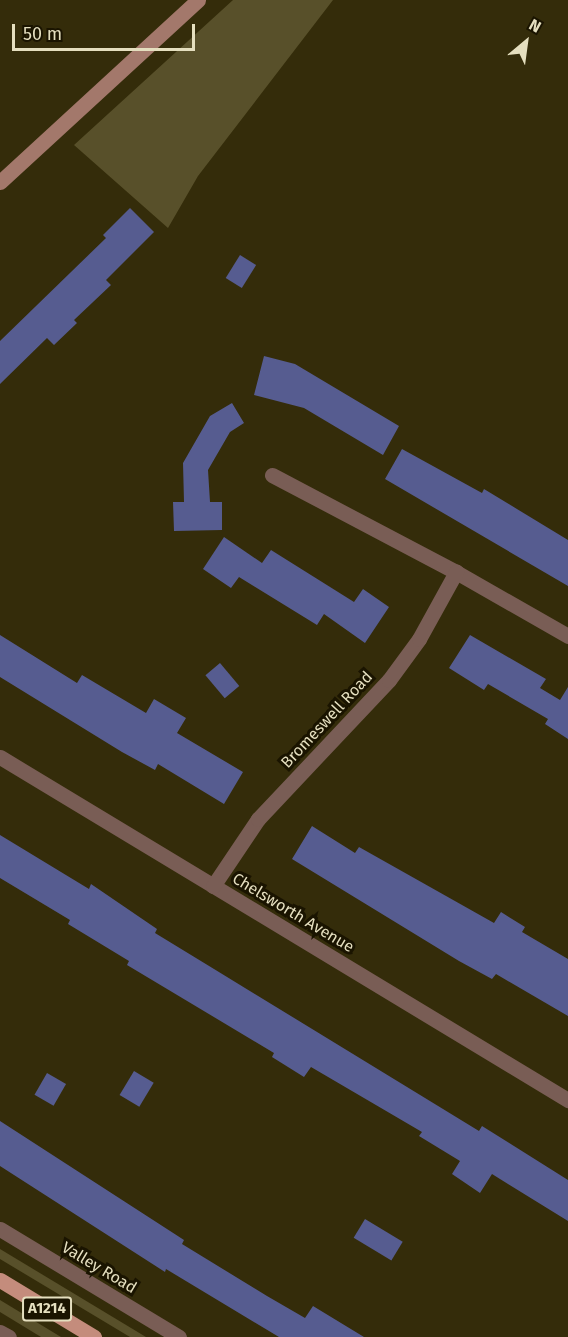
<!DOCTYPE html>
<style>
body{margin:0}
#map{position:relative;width:568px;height:1337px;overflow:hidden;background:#342c0a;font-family:"Fira Sans",sans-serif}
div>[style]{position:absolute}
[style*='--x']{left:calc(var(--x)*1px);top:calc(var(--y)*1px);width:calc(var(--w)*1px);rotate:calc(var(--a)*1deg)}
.green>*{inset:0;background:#58502a}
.building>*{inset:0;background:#565c90;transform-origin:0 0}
.street>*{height:15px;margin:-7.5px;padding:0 7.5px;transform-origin:7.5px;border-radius:7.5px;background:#795d55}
.secondary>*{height:15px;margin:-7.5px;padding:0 7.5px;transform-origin:7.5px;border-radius:7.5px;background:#a3786b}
.primary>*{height:15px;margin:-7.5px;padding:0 7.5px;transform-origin:7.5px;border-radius:7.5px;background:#c48c7c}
span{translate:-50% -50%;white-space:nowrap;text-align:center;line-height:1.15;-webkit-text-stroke:6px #1a1400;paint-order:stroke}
.shield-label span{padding:2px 4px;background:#1a1400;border:2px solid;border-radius:4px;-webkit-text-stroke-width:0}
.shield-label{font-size:15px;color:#e5dfbf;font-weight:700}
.street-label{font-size:16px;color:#e5dfbf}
.north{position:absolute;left:496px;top:12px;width:60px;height:60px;-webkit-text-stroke:4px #1a1400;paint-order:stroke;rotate:29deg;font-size:16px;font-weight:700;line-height:24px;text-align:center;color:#e5dfbf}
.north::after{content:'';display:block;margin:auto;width:21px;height:27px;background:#e5dfbf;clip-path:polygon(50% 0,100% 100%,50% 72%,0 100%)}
.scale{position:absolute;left:12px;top:24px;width:183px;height:27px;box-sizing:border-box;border:3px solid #e5dfbf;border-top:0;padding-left:8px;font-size:18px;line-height:21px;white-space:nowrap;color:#e5dfbf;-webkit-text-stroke:4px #1a1400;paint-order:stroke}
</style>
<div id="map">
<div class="green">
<div style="clip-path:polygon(233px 0,333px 0,198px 176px,168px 228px,74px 145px)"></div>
<div style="clip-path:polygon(0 1249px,146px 1337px,130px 1337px,0 1259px)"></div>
<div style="clip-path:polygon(0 1300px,61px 1337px,41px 1337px,0 1312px)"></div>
</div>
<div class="building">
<div style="clip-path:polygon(130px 208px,154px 232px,106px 280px,111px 285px,74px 320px,77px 323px,54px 345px,47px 338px,0 384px,0 341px,106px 238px,103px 235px)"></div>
<div style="left:240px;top:255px;width:19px;height:27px;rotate:32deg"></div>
<div style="clip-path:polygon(264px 356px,295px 364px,399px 426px,383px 455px,304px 408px,254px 395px)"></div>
<div style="clip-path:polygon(232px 403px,244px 423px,230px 432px,208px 470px,210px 502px,222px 502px,222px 530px,174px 531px,173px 502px,184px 502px,183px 463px,210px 416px)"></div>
<div style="clip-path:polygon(402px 449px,482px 493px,484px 489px,568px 540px,568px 586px,385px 479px)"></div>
<div style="clip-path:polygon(224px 537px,262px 563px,271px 550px,354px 602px,363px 589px,389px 607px,365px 643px,324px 614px,317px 625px,239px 577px,231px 588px,203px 569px)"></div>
<div style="clip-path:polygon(0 635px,77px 683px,82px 675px,146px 713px,154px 699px,186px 718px,177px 733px,243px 772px,224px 804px,158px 764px,155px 770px,122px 752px,0 677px)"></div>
<div style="clip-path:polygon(470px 635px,546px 679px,540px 688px,560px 700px,568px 687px,568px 739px,545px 724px,548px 719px,488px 684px,484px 690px,449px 668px)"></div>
<div style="left:220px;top:663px;width:30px;height:19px;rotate:50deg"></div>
<div style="clip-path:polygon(312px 826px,355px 853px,359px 847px,494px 923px,501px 912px,525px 927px,522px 932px,568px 959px,568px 1016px,496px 974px,492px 979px,459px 961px,292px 859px)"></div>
<div style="clip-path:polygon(0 835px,89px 889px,91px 884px,157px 929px,155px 933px,214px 969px,479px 1131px,482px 1126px,568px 1180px,568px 1221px,492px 1174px,480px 1193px,452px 1174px,460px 1161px,419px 1136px,422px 1132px,311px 1067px,304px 1077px,272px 1057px,274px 1053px,127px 965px,129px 961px,68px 924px,70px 920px,0 878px)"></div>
<div style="left:134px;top:1071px;width:23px;height:28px;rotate:31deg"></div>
<div style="left:47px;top:1073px;width:22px;height:25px;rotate:30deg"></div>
<div style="clip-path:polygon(0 1121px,184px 1240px,182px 1244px,267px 1296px,305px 1318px,313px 1306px,364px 1337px,279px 1337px,166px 1269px,165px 1272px,0 1166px)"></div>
<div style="left:365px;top:1219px;width:44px;height:22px;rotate:31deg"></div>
</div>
<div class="street">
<div style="--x:272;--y:475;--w:208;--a:27.8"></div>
<div style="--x:456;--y:572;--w:129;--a:29.7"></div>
<div style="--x:0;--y:757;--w:664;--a:31.13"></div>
<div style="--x:213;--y:886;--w:81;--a:-56.1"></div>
<div style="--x:258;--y:819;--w:191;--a:-46.7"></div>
<div style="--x:389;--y:680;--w:51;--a:-53.8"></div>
<div style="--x:419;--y:639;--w:77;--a:-61.1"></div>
<div style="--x:0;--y:1229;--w:209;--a:31.1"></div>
<div style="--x:0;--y:1332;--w:10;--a:29"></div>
</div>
<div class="secondary">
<div style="--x:0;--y:182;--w:269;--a:-42.6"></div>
</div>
<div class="primary">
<div style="--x:0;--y:1280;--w:110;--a:31.2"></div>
</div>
<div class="shield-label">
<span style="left:47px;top:1309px">A1214</span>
</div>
<div class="street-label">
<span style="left:327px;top:720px;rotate:-47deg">Bromeswell Road</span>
<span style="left:293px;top:913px;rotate:31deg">Chelsworth Avenue</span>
<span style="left:99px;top:1268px;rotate:31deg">Valley Road</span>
</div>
<div class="north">N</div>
<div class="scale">50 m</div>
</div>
